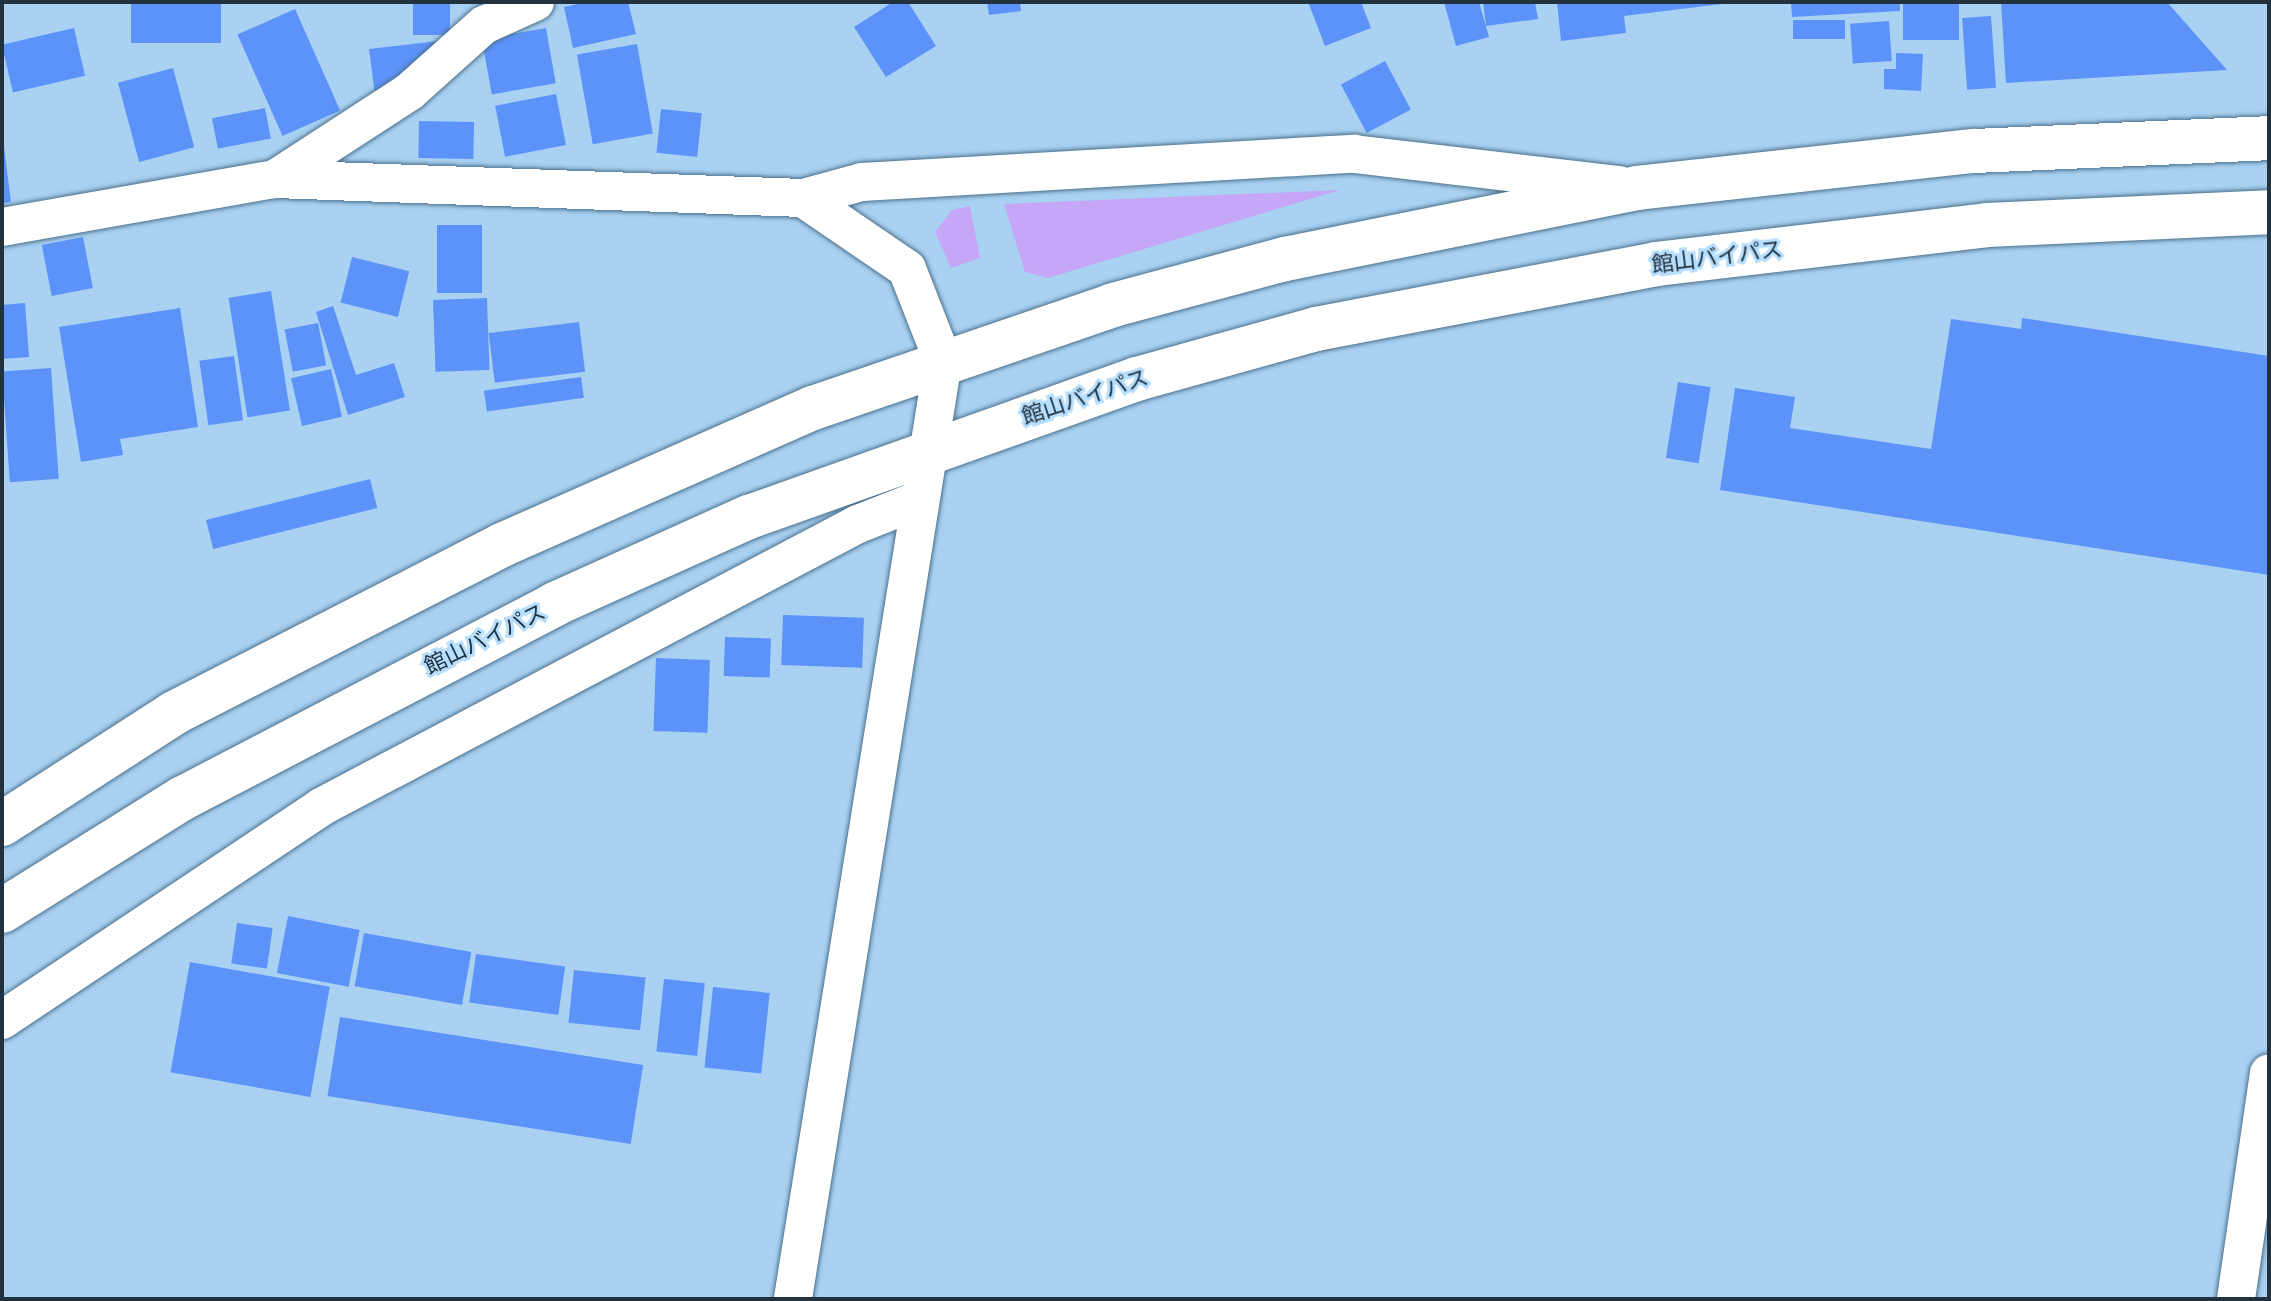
<!DOCTYPE html>
<meta charset="utf-8">
<style>
body{margin:0}
#map{position:relative;width:2271px;height:1301px;overflow:hidden;background:#a9d1f1;font-family:"Asap Condensed","Noto Sans JP",sans-serif}
div>[style]{position:absolute}
[style*='--x']{left:calc(var(--x)*1px);top:calc(var(--y)*1px);width:calc(var(--w)*1px);rotate:calc(var(--a)*1deg)}
.green>*{inset:0;background:#c6a6f7}
.building>*{inset:0;background:#5d93f9;transform-origin:0 0}
.roads{filter:drop-shadow(0 0 2px #4b708c) drop-shadow(0 0 2px #4b708c)}
.street>*{height:38px;margin:-19px;padding:0 19px;transform-origin:19px;border-radius:19px;background:#fff}
.highway>*{height:44px;margin:-22px;padding:0 22px;transform-origin:22px;border-radius:22px;background:#fff}
span{translate:-50% -50%;white-space:nowrap;text-align:center;line-height:1.15;-webkit-text-stroke:6px #b6defe;paint-order:stroke}
.street-label{font-size:22px;color:#21313d}
.frame{position:absolute;inset:0;border:4px solid #21313d;pointer-events:none}
</style>
<div id="map">
<div class="green">
<div style="clip-path:polygon(1340px 190px,1048px 278px,1025px 272px,1004px 204px)"></div>
<div style="clip-path:polygon(970px 206px,980px 258px,951px 268px,935px 232px,952px 210px)"></div>
</div>
<div class="building">
<div style="left:131px;top:2px;width:90px;height:41px"></div>
<div style="left:413px;top:2px;width:37px;height:33px"></div>
<div style="clip-path:polygon(587px 2px,628px 2px,636px 34px,573px 48px,564px 7px)"></div>
<div style="clip-path:polygon(893px 2px,908px 2px,936px 46px,886px 77px,854px 27px)"></div>
<div style="clip-path:polygon(987px 2px,1020px 2px,1021px 11px,989px 15px)"></div>
<div style="clip-path:polygon(1308px 2px,1361px 2px,1371px 28px,1325px 46px)"></div>
<div style="clip-path:polygon(1444px 2px,1479px 2px,1489px 37px,1456px 46px)"></div>
<div style="clip-path:polygon(1483px 2px,1535px 2px,1538px 19px,1486px 26px)"></div>
<div style="clip-path:polygon(1557px 2px,1722px 2px,1722px 4px,1624px 16px,1626px 33px,1561px 41px)"></div>
<div style="clip-path:polygon(1791px 2px,1900px 2px,1900px 11px,1792px 17px)"></div>
<div style="left:1903px;top:2px;width:56px;height:38px"></div>
<div style="clip-path:polygon(2001px 2px,2167px 2px,2227px 70px,2006px 83px)"></div>
<div style="left:295px;top:9px;width:111px;height:63px;rotate:66deg"></div>
<div style="left:1991px;top:16px;width:72px;height:29px;rotate:86deg"></div>
<div style="left:1845px;top:20px;width:19px;height:52px;rotate:90deg"></div>
<div style="left:1889px;top:21px;width:40px;height:39px;rotate:86deg"></div>
<div style="left:74px;top:28px;width:49px;height:74px;rotate:77deg"></div>
<div style="left:546px;top:28px;width:56px;height:65px;rotate:80deg"></div>
<div style="clip-path:polygon(438px 41px,439px 55px,376px 103px,369px 49px)"></div>
<div style="left:637px;top:44px;width:91px;height:61px;rotate:80deg"></div>
<div style="clip-path:polygon(1896px 53px,1923px 54px,1921px 91px,1884px 89px,1884px 69px,1896px 69px)"></div>
<div style="left:1385px;top:61px;width:55px;height:50px;rotate:62deg"></div>
<div style="left:173px;top:68px;width:82px;height:57px;rotate:75deg"></div>
<div style="left:556px;top:94px;width:52px;height:62px;rotate:79deg"></div>
<div style="left:265px;top:108px;width:31px;height:54px;rotate:79deg"></div>
<div style="left:661px;top:109px;width:41px;height:44px;rotate:6deg"></div>
<div style="left:419px;top:121px;width:55px;height:37px;rotate:1deg"></div>
<div style="clip-path:polygon(2px 131px,11px 202px,2px 203px)"></div>
<div style="left:437px;top:225px;width:45px;height:68px"></div>
<div style="left:83px;top:237px;width:52px;height:42px;rotate:79deg"></div>
<div style="left:352px;top:257px;width:59px;height:47px;rotate:14deg"></div>
<div style="left:271px;top:291px;width:121px;height:43px;rotate:81deg"></div>
<div style="left:487px;top:298px;width:72px;height:54px;rotate:88deg"></div>
<div style="clip-path:polygon(25px 303px,29px 357px,2px 359px,2px 305px)"></div>
<div style="clip-path:polygon(333px 306px,356px 375px,394px 363px,405px 397px,348px 415px,316px 312px)"></div>
<div style="clip-path:polygon(180px 308px,198px 427px,120px 439px,123px 455px,81px 462px,59px 327px)"></div>
<div style="clip-path:polygon(2022px 318px,2269px 356px,2269px 575px,1720px 490px,1735px 388px,1795px 397px,1790px 428px,1931px 449px,1951px 319px,2021px 329px)"></div>
<div style="left:579px;top:322px;width:50px;height:91px;rotate:83deg"></div>
<div style="left:318px;top:323px;width:43px;height:34px;rotate:79deg"></div>
<div style="left:234px;top:356px;width:65px;height:35px;rotate:82deg"></div>
<div style="left:51px;top:368px;width:111px;height:49px;rotate:86deg"></div>
<div style="left:331px;top:369px;width:49px;height:41px;rotate:77deg"></div>
<div style="left:581px;top:377px;width:21px;height:98px;rotate:82deg"></div>
<div style="left:1678px;top:382px;width:33px;height:77px;rotate:9deg"></div>
<div style="left:370px;top:479px;width:30px;height:169px;rotate:76deg"></div>
<div style="left:783px;top:615px;width:81px;height:50px;rotate:2deg"></div>
<div style="left:725px;top:637px;width:46px;height:39px;rotate:2deg"></div>
<div style="left:656px;top:658px;width:54px;height:73px;rotate:2deg"></div>
<div style="left:288px;top:916px;width:73px;height:58px;rotate:11deg"></div>
<div style="left:237px;top:923px;width:36px;height:41px;rotate:8deg"></div>
<div style="left:364px;top:933px;width:109px;height:54px;rotate:10deg"></div>
<div style="left:476px;top:954px;width:90px;height:49px;rotate:8deg"></div>
<div style="left:190px;top:962px;width:142px;height:112px;rotate:10deg"></div>
<div style="left:574px;top:970px;width:72px;height:53px;rotate:6deg"></div>
<div style="left:664px;top:979px;width:41px;height:73px;rotate:6deg"></div>
<div style="left:713px;top:987px;width:57px;height:81px;rotate:6deg"></div>
<div style="left:340px;top:1017px;width:307px;height:80px;rotate:9deg"></div>
</div>
<div class="roads">
<div class="street">
<div style="--x:275;--y:179;--w:160;--a:-33"></div>
<div style="--x:409;--y:92;--w:101;--a:-41.8"></div>
<div style="--x:484;--y:25;--w:56;--a:-24.3"></div>
<div style="--x:803;--y:198;--w:61;--a:-15.2"></div>
<div style="--x:862;--y:182;--w:493;--a:-3.3"></div>
<div style="--x:1354;--y:154;--w:267;--a:6.7"></div>
<div style="--x:2;--y:227;--w:277;--a:-10"></div>
<div style="--x:275;--y:179;--w:528;--a:2.06"></div>
<div style="--x:803;--y:198;--w:126;--a:34.3"></div>
<div style="--x:907;--y:269;--w:99;--a:68.6"></div>
<div style="--x:943;--y:361;--w:950;--a:99.09"></div>
<div style="--x:2;--y:1020;--w:384;--a:-33.7"></div>
<div style="--x:321;--y:807;--w:607;--a:-27.79"></div>
<div style="--x:858;--y:524;--w:66;--a:-21.5"></div>
<div style="--x:2236;--y:1299;--w:228;--a:-81.7"></div>
</div>
<div class="highway">
<div style="--x:2;--y:824;--w:205;--a:-32.8"></div>
<div style="--x:174;--y:713;--w:369;--a:-27.1"></div>
<div style="--x:502;--y:545;--w:340;--a:-23.8"></div>
<div style="--x:813;--y:408;--w:317;--a:-18.9"></div>
<div style="--x:1113;--y:305;--w:178;--a:-15"></div>
<div style="--x:1285;--y:259;--w:359;--a:-11.4"></div>
<div style="--x:1637;--y:188;--w:339;--a:-6.3"></div>
<div style="--x:1974;--y:151;--w:295;--a:-2.5"></div>
<div style="--x:2;--y:911;--w:213;--a:-32"></div>
<div style="--x:183;--y:798;--w:420;--a:-27.5"></div>
<div style="--x:555;--y:604;--w:213;--a:-24.2"></div>
<div style="--x:749;--y:517;--w:412;--a:-19.6"></div>
<div style="--x:1137;--y:379;--w:186;--a:-15.6"></div>
<div style="--x:1316;--y:329;--w:346;--a:-10.8"></div>
<div style="--x:1656;--y:264;--w:333;--a:-6.7"></div>
<div style="--x:1987;--y:225;--w:282;--a:-2.6"></div>
</div>
</div>
<div class="street-label">
<span style="left:1717px;top:257px;rotate:-7deg">館山バイパス</span>
<span style="left:1085px;top:397px;rotate:-18deg">館山バイパス</span>
<span style="left:485px;top:639px;rotate:-26deg">館山バイパス</span>
</div>
<div class="frame"></div>
</div>
